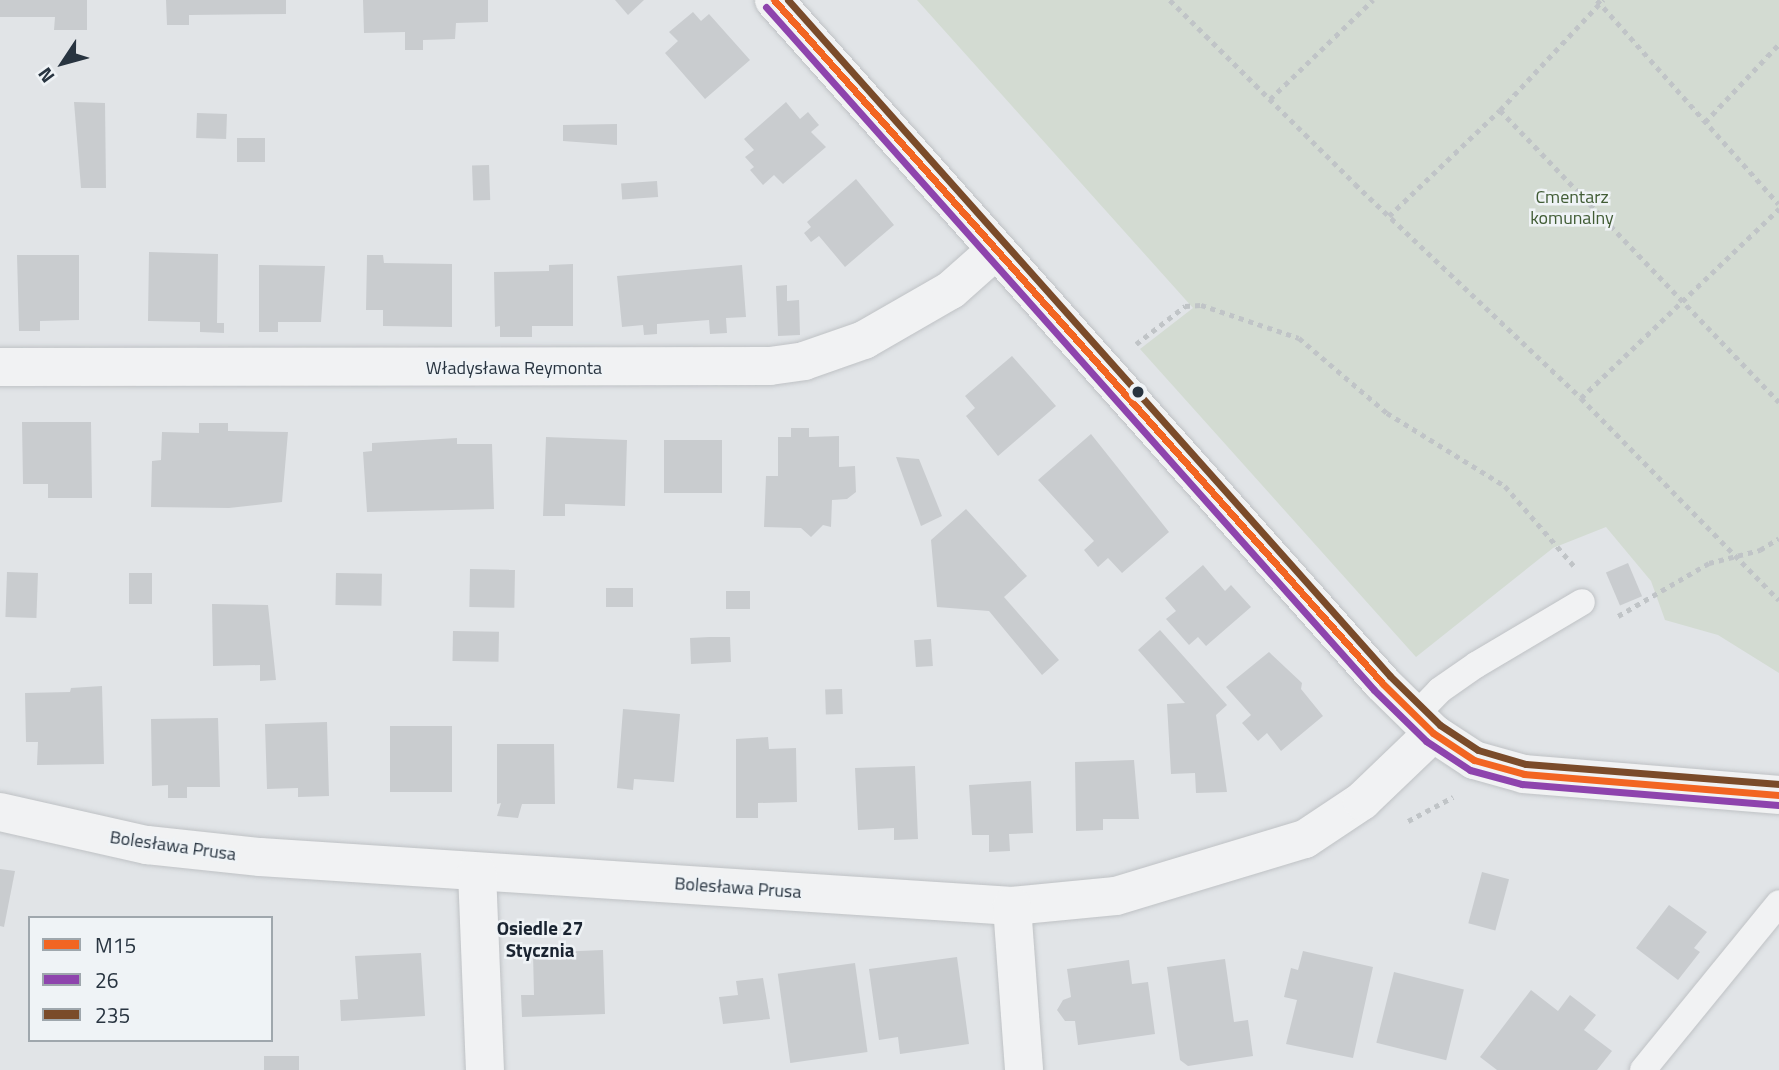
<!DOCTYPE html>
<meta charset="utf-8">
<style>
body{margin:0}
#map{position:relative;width:1779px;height:1070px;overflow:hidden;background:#e1e4e7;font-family:"Titillium Web",sans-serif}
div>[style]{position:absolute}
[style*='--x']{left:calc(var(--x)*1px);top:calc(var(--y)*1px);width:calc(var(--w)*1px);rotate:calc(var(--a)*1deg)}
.green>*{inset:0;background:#d3dbd2}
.building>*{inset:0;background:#c9cccf;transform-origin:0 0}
.path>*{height:4.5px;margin-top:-2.25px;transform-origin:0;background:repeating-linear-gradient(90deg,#c0c4c7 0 5px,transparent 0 10px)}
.roads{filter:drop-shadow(0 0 2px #bfc2c5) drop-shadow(0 0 2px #bfc2c5)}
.service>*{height:26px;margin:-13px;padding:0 13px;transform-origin:13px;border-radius:13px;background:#f1f2f3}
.minor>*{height:38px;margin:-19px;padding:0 19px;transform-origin:19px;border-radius:19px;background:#f1f2f3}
.bus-1>*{height:7px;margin:-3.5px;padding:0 3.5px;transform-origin:3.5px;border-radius:3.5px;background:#f26522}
.bus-2>*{height:7px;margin:-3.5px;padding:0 3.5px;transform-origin:3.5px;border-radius:3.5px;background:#8e44ad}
.bus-3>*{height:7px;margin:-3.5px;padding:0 3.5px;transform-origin:3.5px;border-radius:3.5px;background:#7a4b2a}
.dots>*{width:19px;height:19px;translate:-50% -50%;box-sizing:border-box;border:4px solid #eff3f6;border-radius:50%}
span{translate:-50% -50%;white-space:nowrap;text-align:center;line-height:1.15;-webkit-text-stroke:5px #eff3f6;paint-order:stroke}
.park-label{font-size:18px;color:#415c35}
.street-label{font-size:18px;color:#283440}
.neighbourhood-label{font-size:19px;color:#1a2431;font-weight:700}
.legend{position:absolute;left:28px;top:916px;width:245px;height:126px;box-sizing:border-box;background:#eff3f6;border:2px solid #9fa7ad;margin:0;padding:9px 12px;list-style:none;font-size:21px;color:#283440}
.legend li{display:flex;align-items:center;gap:14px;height:35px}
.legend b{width:35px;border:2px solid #9fa7ad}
.north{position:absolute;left:28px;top:28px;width:70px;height:70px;-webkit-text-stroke:5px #eff3f6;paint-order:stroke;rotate:234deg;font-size:19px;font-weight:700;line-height:28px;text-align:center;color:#283440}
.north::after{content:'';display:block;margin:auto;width:24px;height:32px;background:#283440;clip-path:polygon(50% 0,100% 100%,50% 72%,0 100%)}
</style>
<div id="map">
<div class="green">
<div style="clip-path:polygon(917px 0,1779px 0,1779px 673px,1718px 635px,1665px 620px,1651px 581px,1606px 527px,1553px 548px,1416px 657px,1140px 349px,1193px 308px)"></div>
</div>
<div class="building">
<div style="clip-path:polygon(0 0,87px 0,87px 30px,54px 30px,55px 17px,0 17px)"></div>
<div style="clip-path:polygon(166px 0,286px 0,286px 14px,189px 15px,189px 25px,167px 25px)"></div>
<div style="clip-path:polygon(363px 0,488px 0,488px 22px,456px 23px,455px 39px,423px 40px,423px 50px,405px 50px,405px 32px,364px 33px)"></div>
<div style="clip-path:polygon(615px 0,644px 0,628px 15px)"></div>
<div style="clip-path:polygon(693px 12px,701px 21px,709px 14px,750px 60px,705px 99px,665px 53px,678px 41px,669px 32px)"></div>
<div style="clip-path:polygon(74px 102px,105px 103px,106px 188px,81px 188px)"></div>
<div style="clip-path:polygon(786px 102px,800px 119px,808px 112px,819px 125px,811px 132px,826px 147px,783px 184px,774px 175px,763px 185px,750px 170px,754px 167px,745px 157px,754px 150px,744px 139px)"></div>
<div style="left:197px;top:113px;width:30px;height:25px;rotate:2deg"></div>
<div style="clip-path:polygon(617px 124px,617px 145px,563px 141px,563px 125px)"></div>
<div style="left:237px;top:138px;width:28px;height:24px"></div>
<div style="left:489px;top:165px;width:35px;height:17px;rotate:88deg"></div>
<div style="clip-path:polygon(856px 179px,894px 225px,845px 267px,819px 236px,811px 242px,804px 233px,811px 227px,807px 222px)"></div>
<div style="left:657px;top:181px;width:16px;height:36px;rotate:86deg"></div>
<div style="clip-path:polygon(149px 252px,218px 254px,217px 323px,224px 323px,224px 333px,200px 332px,200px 322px,148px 321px)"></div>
<div style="clip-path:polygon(17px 255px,79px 255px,79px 320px,40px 321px,40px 331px,19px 331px)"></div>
<div style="clip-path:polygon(367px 255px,383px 255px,384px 263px,452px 264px,452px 327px,383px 326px,383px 310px,366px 310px)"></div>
<div style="clip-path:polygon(573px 264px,573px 326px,532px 326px,532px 337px,500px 337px,500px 326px,495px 327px,494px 272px,549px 271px,549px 265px)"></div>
<div style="clip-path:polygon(259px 265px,325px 266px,321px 322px,278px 322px,278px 332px,259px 332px)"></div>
<div style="clip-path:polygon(742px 265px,746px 317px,726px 318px,727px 333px,710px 334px,709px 320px,657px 324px,657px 334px,644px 335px,643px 325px,622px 327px,617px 276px)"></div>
<div style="clip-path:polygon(787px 285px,787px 301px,799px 300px,800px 335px,778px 336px,776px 286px)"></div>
<div style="clip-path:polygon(1012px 356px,1056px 406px,998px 456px,966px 416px,975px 408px,965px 396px)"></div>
<div style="clip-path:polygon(22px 422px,91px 422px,92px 498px,48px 498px,48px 484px,23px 484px)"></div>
<div style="clip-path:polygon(199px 423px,228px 423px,228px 431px,288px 432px,282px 502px,229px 508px,151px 507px,152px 461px,161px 460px,162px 432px,199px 433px)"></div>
<div style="clip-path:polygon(791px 428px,809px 428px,809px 437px,839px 436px,839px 467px,855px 466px,856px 492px,847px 499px,832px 500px,831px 527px,823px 525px,811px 537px,801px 528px,764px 527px,766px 476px,778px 476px,778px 437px,791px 437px)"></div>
<div style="clip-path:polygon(1091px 434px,1169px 532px,1122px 573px,1108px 558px,1098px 567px,1084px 550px,1094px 541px,1038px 480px)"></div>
<div style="clip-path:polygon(546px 437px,627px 440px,625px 506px,565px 504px,565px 516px,543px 516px)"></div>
<div style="clip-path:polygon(457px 438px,457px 444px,492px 444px,494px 509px,367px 512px,363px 452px,372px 451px,372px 443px)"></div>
<div style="left:664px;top:440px;width:58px;height:53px"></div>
<div style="clip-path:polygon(896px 457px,919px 459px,942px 516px,921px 526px)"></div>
<div style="clip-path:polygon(966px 509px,1027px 576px,1004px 597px,1059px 660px,1042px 675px,989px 611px,937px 607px,931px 540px)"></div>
<div style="left:1628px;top:563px;width:36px;height:24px;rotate:67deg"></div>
<div style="clip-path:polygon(1203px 565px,1225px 591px,1231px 585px,1251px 607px,1206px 646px,1198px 637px,1189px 645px,1166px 619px,1176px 611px,1165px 598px)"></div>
<div style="left:470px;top:569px;width:45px;height:38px;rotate:1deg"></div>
<div style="left:7px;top:572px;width:31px;height:45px;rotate:2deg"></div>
<div style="left:129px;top:573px;width:23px;height:31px"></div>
<div style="left:336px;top:573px;width:46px;height:32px;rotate:1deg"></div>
<div style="left:606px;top:588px;width:27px;height:19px"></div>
<div style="left:750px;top:591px;width:18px;height:24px;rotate:90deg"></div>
<div style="clip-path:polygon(212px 604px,268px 605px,276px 680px,260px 681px,260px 665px,213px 666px)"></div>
<div style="clip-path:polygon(1160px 630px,1227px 705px,1216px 715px,1227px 792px,1196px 793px,1195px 773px,1171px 774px,1167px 704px,1185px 703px,1138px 650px)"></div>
<div style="left:453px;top:631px;width:46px;height:30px;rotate:1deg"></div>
<div style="clip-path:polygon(709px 637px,730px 637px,731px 662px,691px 664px,690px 638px)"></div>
<div style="left:931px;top:639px;width:27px;height:17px;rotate:86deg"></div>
<div style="clip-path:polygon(1269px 652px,1302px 683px,1301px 689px,1323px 716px,1281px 751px,1267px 733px,1258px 741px,1242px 723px,1251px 715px,1226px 687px)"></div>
<div style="clip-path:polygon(102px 686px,104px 764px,37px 765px,38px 742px,26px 742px,25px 693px,70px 692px,71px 688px)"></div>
<div style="left:842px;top:689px;width:25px;height:17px;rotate:88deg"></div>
<div style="clip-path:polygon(623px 709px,680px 714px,674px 782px,634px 779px,633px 790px,617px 788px)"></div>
<div style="clip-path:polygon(218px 718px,220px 787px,187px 787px,187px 798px,168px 798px,168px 785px,152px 786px,151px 719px)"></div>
<div style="clip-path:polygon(327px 722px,329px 796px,298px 797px,298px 788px,267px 789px,265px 724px)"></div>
<div style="left:390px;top:726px;width:62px;height:66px"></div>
<div style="clip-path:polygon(768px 737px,769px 749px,796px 748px,797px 802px,758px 803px,758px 818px,736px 818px,736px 739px)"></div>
<div style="clip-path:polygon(497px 744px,554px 744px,555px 804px,522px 804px,518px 818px,497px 816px,501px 803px,497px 804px)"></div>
<div style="clip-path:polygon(1134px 760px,1139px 819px,1103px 819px,1103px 830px,1076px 831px,1075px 762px)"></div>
<div style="clip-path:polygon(915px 766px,918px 839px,894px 840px,894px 828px,858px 830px,855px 768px)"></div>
<div style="clip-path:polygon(1031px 781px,1033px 833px,1009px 834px,1010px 851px,989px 852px,989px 835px,972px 835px,969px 785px)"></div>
<div style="clip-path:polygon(0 869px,15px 871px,4px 927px,0 926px)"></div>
<div style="left:1482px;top:872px;width:28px;height:53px;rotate:15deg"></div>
<div style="clip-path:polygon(1669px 905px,1707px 932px,1694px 948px,1700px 952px,1678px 980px,1636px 948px)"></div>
<div style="clip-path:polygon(603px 950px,605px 1014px,522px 1017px,521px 995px,534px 995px,533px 953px)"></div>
<div style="clip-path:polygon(1303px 951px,1373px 967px,1353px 1058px,1286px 1044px,1297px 1000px,1284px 997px,1291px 968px,1298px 970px)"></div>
<div style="clip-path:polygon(421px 953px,425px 1016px,341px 1021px,340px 1000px,358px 999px,355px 956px)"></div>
<div style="clip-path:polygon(957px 957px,969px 1044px,900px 1054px,898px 1037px,879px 1040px,869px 969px)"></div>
<div style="clip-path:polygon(1225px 959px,1234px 1022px,1248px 1020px,1253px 1056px,1188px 1066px,1180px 1060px,1167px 967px)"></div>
<div style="clip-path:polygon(1129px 960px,1132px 984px,1148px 982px,1155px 1034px,1078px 1045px,1075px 1021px,1065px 1021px,1057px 1010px,1063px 1000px,1071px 997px,1067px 969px)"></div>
<div style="left:855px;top:963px;width:90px;height:78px;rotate:82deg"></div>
<div style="left:1394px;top:972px;width:72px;height:73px;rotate:14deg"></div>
<div style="clip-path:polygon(763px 978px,770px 1019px,723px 1024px,719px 997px,738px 995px,736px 981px)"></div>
<div style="clip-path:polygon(1531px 990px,1558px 1011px,1570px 995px,1596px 1015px,1584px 1030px,1612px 1051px,1597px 1070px,1497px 1070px,1480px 1057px)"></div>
<div style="left:264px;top:1056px;width:35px;height:14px"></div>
</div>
<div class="path">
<div style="--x:1170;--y:0;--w:261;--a:44.8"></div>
<div style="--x:1355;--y:184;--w:311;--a:43.4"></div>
<div style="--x:1581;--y:398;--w:283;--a:45.6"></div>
<div style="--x:1597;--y:0;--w:273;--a:48.3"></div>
<div style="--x:1270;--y:99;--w:143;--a:-43.9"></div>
<div style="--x:1500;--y:110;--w:404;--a:46.3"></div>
<div style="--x:1705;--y:122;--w:108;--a:-46.5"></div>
<div style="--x:1389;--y:216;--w:153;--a:-43.7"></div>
<div style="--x:1500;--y:110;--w:151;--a:-46.9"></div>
<div style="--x:1136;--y:344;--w:62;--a:-37.8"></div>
<div style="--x:1185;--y:306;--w:16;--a:-4"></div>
<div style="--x:1201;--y:305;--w:103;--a:18.6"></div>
<div style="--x:1299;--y:338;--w:116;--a:40.4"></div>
<div style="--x:1387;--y:413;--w:139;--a:31.7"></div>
<div style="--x:1505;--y:486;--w:106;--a:49.2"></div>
<div style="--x:1581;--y:398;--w:274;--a:-43.7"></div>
<div style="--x:1618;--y:616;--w:105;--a:-30.2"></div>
<div style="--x:1709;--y:563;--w:53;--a:-14.3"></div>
<div style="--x:1760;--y:550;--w:22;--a:-32"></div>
<div style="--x:1408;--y:821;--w:51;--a:-28.1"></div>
</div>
<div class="roads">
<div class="service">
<div style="--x:1414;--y:717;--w:37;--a:-46"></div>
<div style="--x:1440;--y:690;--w:44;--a:-34.8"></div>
<div style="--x:1476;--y:665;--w:123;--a:-30.7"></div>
<div style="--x:1643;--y:1070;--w:215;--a:-50.8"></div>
</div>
<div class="minor">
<div style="--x:774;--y:0;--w:914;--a:48.32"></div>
<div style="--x:1382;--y:683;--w:71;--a:44.4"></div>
<div style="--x:1433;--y:733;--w:49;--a:33.4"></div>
<div style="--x:1474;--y:760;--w:52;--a:15.6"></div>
<div style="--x:1524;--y:774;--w:256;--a:4.7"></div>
<div style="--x:0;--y:367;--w:770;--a:-0.07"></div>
<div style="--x:770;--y:366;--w:34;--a:-8"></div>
<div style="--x:804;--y:361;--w:64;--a:-19.3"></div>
<div style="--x:864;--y:340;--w:100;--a:-29.9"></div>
<div style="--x:951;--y:290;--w:60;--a:-41.6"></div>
<div style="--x:0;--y:812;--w:151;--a:12.7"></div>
<div style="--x:147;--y:845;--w:114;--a:6.1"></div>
<div style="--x:260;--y:857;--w:754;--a:3.73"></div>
<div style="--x:1012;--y:906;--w:104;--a:-5.5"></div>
<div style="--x:1116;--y:896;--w:197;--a:-16.8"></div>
<div style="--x:1305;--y:839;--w:69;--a:-33.7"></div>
<div style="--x:1362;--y:801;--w:98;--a:-43.8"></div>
<div style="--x:477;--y:872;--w:198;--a:87.7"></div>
<div style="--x:1012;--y:906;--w:164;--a:85.8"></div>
</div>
</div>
<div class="bus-1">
<div style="--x:774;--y:0;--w:914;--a:48.32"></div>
<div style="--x:1382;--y:683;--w:71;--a:44.4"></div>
<div style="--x:1433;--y:733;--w:49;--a:33.4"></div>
<div style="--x:1474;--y:760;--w:52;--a:15.6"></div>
<div style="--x:1524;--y:774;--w:256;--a:4.7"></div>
</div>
<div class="bus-2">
<div style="--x:766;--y:7;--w:914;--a:48.32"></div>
<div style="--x:1374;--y:690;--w:73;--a:44.4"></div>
<div style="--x:1426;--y:741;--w:53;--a:33.4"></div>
<div style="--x:1470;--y:770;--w:54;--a:15.1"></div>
<div style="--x:1522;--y:784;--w:257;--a:4.7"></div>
</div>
<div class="bus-3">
<div style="--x:788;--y:0;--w:905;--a:48.31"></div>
<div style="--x:1390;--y:676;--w:70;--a:44.4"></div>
<div style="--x:1440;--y:725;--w:45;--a:33.3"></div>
<div style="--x:1478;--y:750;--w:50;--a:16.3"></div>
<div style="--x:1526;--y:764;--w:254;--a:4.5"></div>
</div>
<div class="dots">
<div style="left:1138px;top:392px;background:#283440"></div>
</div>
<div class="park-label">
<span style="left:1572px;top:208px">Cmentarz<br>komunalny</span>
</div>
<div class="street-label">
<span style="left:514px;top:368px">Władysława Reymonta</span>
<span style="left:173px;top:846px;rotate:8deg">Bolesława Prusa</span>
<span style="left:738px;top:888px;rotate:4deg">Bolesława Prusa</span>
</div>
<div class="neighbourhood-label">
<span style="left:540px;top:939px">Osiedle 27<br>Stycznia</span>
</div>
<ul class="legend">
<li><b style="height:9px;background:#f26522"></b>M15</li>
<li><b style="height:9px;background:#8e44ad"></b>26</li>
<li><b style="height:9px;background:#7a4b2a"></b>235</li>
</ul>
<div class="north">N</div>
</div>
